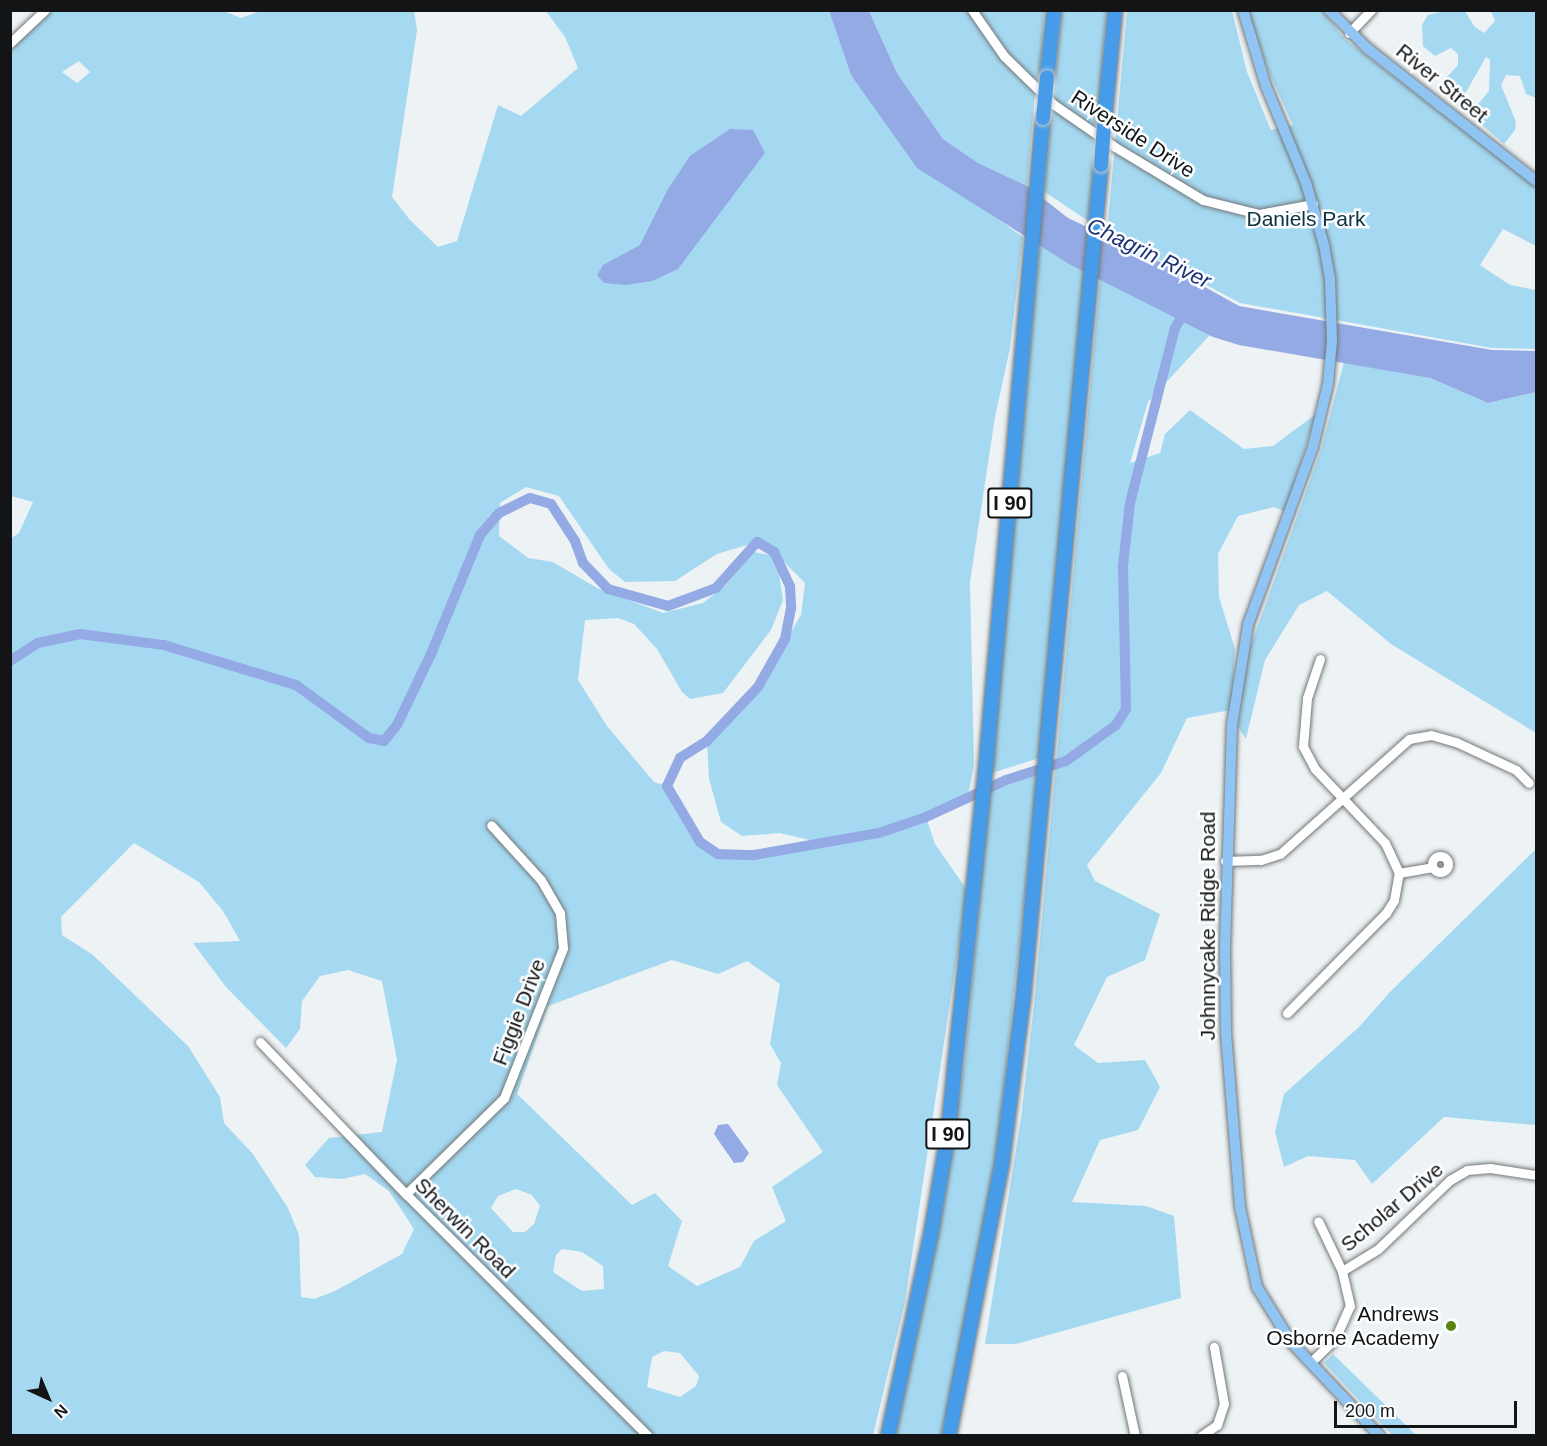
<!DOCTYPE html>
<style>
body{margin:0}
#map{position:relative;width:1547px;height:1446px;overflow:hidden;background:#edf2f4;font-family:Arial,sans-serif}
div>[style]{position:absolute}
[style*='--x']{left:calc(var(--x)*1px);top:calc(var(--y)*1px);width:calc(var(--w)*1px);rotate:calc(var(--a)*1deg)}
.green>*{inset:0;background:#a5d9f1}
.water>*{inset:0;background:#93aae4}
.river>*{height:10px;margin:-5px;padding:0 5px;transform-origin:5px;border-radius:5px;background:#93aae4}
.roads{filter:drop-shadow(0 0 2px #73787a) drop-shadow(0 0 2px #73787a)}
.minor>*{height:9px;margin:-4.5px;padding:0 4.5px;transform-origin:4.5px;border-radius:4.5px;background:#fff}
.minor>.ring{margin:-4.5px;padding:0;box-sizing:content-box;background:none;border:9px solid #fff;border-radius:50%}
.major>*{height:10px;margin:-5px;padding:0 5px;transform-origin:5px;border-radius:5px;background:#90c4f2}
.highway>*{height:14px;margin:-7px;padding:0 7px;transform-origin:7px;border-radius:7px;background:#469ce9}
.bridges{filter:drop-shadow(0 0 2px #cbcbcc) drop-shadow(0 0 2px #cbcbcc)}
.highway-bridge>*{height:14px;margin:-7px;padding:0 7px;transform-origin:7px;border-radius:7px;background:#469ce9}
.dots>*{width:16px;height:16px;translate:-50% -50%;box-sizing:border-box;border:3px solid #fdfeff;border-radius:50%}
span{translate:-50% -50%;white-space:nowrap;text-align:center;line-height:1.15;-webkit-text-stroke:5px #fdfeff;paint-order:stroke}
.shield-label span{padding:2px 4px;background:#fdfeff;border:2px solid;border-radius:4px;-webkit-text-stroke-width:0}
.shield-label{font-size:20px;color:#131415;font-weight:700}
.street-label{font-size:21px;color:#131415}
.park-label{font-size:21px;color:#0e3140}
.poi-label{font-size:21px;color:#131415}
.right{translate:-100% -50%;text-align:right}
.water-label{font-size:22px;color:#1d3073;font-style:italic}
.frame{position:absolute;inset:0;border:12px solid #131415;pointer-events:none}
.north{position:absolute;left:18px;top:1368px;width:60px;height:60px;-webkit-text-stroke:4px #fdfeff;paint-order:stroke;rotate:136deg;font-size:16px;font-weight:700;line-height:24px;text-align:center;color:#131415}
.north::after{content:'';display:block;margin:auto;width:21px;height:27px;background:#131415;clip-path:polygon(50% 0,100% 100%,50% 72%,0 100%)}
.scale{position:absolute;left:1334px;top:1401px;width:183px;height:27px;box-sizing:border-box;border:3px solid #131415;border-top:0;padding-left:8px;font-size:18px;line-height:21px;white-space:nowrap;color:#131415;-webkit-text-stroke:4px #fdfeff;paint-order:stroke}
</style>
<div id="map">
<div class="green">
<div style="clip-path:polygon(evenodd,221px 10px,241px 18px,263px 10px,414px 11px,417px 30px,392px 197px,410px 220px,438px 247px,457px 241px,498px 105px,521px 116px,578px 68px,565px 37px,546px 11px,829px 11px,851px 75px,955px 189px,1023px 237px,1010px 348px,995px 417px,970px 582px,974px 765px,968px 796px,926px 817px,935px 844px,967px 890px,905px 1302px,873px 1435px,653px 1435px,639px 1421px,643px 1435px,11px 1435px,10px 539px,19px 533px,33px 502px,11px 496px,11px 47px,50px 11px,221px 10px,79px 61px,90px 72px,77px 83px,62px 72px,79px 61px,221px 10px,526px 487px,559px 496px,609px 569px,625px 582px,675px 581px,717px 554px,757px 542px,774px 552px,805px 583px,801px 615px,758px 687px,707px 741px,709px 779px,721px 822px,742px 836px,780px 833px,818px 842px,754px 855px,718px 854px,700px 842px,667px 786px,654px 782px,607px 726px,578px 680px,585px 620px,618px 618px,634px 624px,657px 649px,682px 692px,690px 699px,723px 693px,771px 630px,783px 600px,779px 574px,770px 555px,754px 552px,725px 586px,703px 603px,663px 613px,597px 588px,553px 562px,528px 558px,499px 536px,500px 503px,526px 487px,221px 10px,134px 843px,199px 882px,223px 911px,240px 941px,193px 943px,226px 987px,286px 1048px,300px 1029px,302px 1001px,320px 976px,348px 970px,382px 981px,397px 1060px,382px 1132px,329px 1138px,305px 1165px,315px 1177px,342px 1179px,365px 1174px,389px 1191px,414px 1229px,402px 1254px,335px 1291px,314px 1299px,301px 1297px,299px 1235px,288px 1208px,253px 1154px,224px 1123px,220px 1097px,188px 1046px,93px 955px,62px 935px,61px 917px,134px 843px,221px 10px,672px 960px,718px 974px,747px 961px,780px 984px,770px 1044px,781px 1063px,777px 1085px,823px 1152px,772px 1187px,786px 1221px,754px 1241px,740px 1267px,697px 1286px,668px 1266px,682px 1221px,655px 1193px,632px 1205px,517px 1094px,548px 1006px,672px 960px,221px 10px,516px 1189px,532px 1195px,540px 1206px,534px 1224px,525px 1232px,513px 1232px,491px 1208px,498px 1196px,516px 1189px,221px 10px,562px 1249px,582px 1252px,603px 1266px,604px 1289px,582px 1291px,553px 1272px,556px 1255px,562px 1249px,221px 10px,664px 1351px,680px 1353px,699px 1376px,696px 1386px,680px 1397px,647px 1387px,652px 1357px,664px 1351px)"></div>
<div style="clip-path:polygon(869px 11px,970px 11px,1035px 93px,1027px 186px,978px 163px,943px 139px,897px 73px)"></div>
<div style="clip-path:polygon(977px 11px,1044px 11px,1039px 87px,1017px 64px)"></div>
<div style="clip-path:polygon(1062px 11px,1106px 11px,1097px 132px,1053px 100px)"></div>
<div style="clip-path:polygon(1127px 11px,1232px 11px,1247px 72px,1271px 130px,1293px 125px,1268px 70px,1248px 11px,1322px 11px,1345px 39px,1536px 187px,1536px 246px,1503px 229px,1480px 265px,1510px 285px,1536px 290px,1536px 349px,1492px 348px,1240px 303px,1107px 232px)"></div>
<div style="clip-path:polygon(1444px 11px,1465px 11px,1474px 26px,1484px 33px,1495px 21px,1491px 11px,1535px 11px,1536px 98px,1526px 94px,1520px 76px,1506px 75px,1501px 85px,1516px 122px,1515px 130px,1504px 144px,1473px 117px,1474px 109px,1489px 91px,1490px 60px,1486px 57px,1458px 106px,1443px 90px,1446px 78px,1458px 65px,1458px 54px,1451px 48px,1435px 56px,1423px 46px,1422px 25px,1428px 15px)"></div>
<div style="clip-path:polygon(1052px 106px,1096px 138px,1088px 221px,1045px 192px)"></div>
<div style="clip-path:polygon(1041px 231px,1085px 261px,1083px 286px,1039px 758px,992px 773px)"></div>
<div style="clip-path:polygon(1100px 279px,1210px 335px,1148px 402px,1130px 463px,1160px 453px,1165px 434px,1190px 410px,1244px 449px,1273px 446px,1316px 414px,1285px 512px,1274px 507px,1238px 516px,1218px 554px,1219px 597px,1235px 649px,1231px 710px,1187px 718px,1161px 773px,1087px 865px,1095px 881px,1160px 914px,1145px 960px,1107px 977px,1074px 1045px,1098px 1063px,1145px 1060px,1160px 1087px,1138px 1130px,1100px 1140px,1072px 1202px,1146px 1206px,1174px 1216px,1181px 1298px,1016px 1344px,985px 1344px,1021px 1118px,1034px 1005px)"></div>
<div style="clip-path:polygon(1344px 362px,1430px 378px,1488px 403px,1536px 392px,1536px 733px,1391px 644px,1327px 591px,1299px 605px,1265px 660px,1246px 739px,1238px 727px,1247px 656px,1321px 450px)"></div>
<div style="clip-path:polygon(1038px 774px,996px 1155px,961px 1349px,941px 1435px,896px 1436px,944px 1205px,965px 1060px,990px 791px)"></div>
<div style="clip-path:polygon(1536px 849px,1536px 1125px,1444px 1117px,1372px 1184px,1355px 1160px,1308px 1156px,1284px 1167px,1275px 1132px,1284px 1094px,1359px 1027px,1390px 992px)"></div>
<div style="clip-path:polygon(1333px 1354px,1416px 1435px,1392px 1435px,1324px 1363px)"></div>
</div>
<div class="water">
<div style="clip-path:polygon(829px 11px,869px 11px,897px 73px,943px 139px,978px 163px,1027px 186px,1068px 218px,1153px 258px,1239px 306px,1492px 350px,1536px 351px,1536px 392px,1488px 403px,1430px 378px,1239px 345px,1213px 337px,1069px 264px,917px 168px,851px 75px)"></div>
<div style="clip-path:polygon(730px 129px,753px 130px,765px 153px,678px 269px,652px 281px,626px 285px,604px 283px,597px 275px,603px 265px,640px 245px,668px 189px,690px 156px)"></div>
<div style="clip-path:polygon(728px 1124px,749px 1153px,743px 1162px,734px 1163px,714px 1134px,718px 1125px)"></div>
</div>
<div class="river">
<div style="--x:10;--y:661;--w:33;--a:-33"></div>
<div style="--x:38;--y:643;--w:43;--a:-12.1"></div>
<div style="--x:80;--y:634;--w:85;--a:7.5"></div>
<div style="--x:164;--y:645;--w:138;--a:16.9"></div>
<div style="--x:296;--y:685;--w:90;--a:36"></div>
<div style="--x:369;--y:738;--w:15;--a:11"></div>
<div style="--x:384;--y:741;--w:21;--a:-51"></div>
<div style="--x:397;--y:725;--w:79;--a:-64.4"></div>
<div style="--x:431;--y:654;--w:129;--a:-67.6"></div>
<div style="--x:480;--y:535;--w:29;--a:-49"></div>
<div style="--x:499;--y:513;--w:34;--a:-26"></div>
<div style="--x:530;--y:498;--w:22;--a:16"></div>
<div style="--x:551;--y:504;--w:44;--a:57"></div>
<div style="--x:575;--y:541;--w:23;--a:70"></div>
<div style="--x:583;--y:563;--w:36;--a:46"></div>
<div style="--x:608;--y:589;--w:62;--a:15.8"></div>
<div style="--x:668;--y:606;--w:51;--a:-20.6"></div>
<div style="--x:716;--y:588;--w:62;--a:-48.3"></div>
<div style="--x:757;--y:542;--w:20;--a:30"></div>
<div style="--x:774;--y:552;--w:38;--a:65"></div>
<div style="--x:790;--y:586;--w:22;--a:87"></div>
<div style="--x:791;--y:608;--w:32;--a:101"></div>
<div style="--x:785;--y:639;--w:55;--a:119.4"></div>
<div style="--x:758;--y:687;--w:74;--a:133.4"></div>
<div style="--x:707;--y:741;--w:32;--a:148"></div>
<div style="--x:680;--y:758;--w:31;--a:115"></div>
<div style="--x:667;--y:786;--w:65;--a:59.5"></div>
<div style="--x:700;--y:842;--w:22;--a:34"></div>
<div style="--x:718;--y:854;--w:36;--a:2"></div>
<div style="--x:754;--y:855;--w:127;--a:-10"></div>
<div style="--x:879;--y:833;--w:50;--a:-18.8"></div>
<div style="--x:926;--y:817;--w:88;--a:-24.8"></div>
<div style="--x:1006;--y:780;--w:63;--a:-17.6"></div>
<div style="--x:1066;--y:761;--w:62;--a:-35.8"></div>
<div style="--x:1116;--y:725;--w:19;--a:-58"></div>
<div style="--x:1126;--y:709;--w:143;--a:-91.2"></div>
<div style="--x:1123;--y:566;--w:63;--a:-83.7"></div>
<div style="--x:1130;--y:503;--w:181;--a:-75.6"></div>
<div style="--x:1175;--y:328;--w:23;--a:-59"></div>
</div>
<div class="roads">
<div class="minor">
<div style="--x:972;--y:10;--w:56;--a:55.2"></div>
<div style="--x:1004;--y:56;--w:69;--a:44.4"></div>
<div style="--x:1053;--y:104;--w:75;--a:34.7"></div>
<div style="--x:1115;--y:147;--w:103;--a:31.1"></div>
<div style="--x:1203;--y:200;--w:58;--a:14"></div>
<div style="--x:1259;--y:214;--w:55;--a:-10.5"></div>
<div style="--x:1349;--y:33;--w:32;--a:-46"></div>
<div style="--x:10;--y:43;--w:48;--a:-43.3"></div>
<div class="ring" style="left:1432px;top:856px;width:7px;height:7px"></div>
<div style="--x:1225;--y:861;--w:36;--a:-2"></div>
<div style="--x:1261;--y:860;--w:20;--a:-18"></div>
<div style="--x:1280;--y:854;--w:173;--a:-41.7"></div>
<div style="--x:1409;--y:739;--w:22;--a:-10"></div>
<div style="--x:1431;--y:735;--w:26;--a:16"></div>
<div style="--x:1456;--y:742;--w:66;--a:25"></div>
<div style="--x:1516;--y:770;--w:18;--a:45"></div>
<div style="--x:1399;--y:873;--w:34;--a:-10"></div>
<div style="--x:1287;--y:1013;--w:141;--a:-45.3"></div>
<div style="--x:1386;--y:913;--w:15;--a:-58"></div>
<div style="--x:1394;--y:900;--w:27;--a:-80"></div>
<div style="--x:1399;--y:873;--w:33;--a:-115"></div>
<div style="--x:1385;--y:843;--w:102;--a:-133.4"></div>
<div style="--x:1315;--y:769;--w:26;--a:-118"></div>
<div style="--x:1303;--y:746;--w:48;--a:-85.2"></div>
<div style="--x:1307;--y:698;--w:41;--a:-71.6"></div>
<div style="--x:260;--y:1042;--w:211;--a:46.2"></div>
<div style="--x:406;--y:1194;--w:342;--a:45"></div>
<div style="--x:406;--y:1194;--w:137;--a:-44.4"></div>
<div style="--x:504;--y:1098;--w:161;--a:-68.5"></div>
<div style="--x:563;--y:948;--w:35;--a:-95"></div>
<div style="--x:560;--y:913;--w:38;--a:-120"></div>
<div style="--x:541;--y:880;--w:74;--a:-132.3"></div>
<div style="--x:1342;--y:1271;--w:42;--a:-31.4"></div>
<div style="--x:1378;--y:1249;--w:100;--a:-43.8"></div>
<div style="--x:1450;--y:1180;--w:20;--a:-30"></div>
<div style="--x:1467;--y:1170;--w:23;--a:-5"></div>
<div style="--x:1490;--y:1168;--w:47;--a:8.7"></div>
<div style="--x:1311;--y:1362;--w:33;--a:-44"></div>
<div style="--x:1335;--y:1339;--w:36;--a:-66"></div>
<div style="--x:1350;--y:1306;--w:36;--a:-103"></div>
<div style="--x:1342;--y:1271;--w:55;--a:-115.6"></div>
<div style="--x:1122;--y:1376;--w:61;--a:77.8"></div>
<div style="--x:1201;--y:1436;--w:19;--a:-35"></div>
<div style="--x:1217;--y:1425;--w:22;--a:-72"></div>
<div style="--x:1224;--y:1404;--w:58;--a:-100"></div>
</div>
<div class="major">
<div style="--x:1243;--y:10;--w:79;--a:73.2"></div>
<div style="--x:1266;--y:86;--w:105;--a:67.6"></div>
<div style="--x:1306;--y:183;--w:65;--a:73.8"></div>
<div style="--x:1324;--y:245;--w:34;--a:80"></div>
<div style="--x:1330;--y:278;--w:63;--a:88.2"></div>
<div style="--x:1332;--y:341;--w:43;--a:95.3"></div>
<div style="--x:1328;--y:384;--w:65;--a:103.4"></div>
<div style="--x:1313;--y:447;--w:189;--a:110.1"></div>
<div style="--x:1248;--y:625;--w:101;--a:99.1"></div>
<div style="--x:1232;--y:725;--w:223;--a:91.8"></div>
<div style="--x:1225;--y:948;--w:85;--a:89.3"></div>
<div style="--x:1226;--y:1033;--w:175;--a:85.4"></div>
<div style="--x:1240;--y:1207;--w:82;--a:78"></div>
<div style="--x:1257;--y:1287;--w:65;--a:58.3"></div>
<div style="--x:1291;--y:1342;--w:129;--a:46.6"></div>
<div style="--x:1329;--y:10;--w:54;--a:45"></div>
<div style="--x:1367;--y:48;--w:215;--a:38.2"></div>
</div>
<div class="highway">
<div style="--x:1047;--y:77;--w:67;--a:-84"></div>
<div style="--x:1104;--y:125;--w:116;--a:-84.5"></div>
<div style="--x:888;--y:1436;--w:207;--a:-78"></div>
<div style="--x:931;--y:1234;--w:102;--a:-80.4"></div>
<div style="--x:948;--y:1133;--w:382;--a:-84.1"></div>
<div style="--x:987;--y:753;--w:637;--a:-84.96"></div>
<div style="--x:949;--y:1436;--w:278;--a:-79"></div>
<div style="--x:1002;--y:1163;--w:164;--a:-82.7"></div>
<div style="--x:1023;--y:1000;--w:839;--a:-84.66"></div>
</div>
</div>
<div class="bridges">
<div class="highway-bridge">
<div style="--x:1043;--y:118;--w:41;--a:-84.4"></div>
<div style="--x:1101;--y:165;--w:40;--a:-85.7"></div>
</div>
</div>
<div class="dots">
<div style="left:1451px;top:1326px;background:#568311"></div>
</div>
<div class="shield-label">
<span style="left:1010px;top:503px">I 90</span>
<span style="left:948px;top:1134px">I 90</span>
</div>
<div class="street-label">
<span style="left:1442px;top:83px;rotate:39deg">River Street</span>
<span style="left:1133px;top:134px;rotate:33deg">Riverside Drive</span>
<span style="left:1208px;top:926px;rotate:-90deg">Johnnycake Ridge Road</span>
<span style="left:519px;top:1012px;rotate:-69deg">Figgie Drive</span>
<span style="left:1392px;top:1207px;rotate:-40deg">Scholar Drive</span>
<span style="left:465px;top:1228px;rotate:45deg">Sherwin Road</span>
</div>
<div class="park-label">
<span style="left:1306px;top:219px">Daniels Park</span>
</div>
<div class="poi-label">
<span class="right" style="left:1439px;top:1326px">Andrews<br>Osborne Academy</span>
</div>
<div class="water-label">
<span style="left:1149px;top:253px;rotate:26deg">Chagrin River</span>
</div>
<div class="frame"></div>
<div class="north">N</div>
<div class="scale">200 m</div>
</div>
